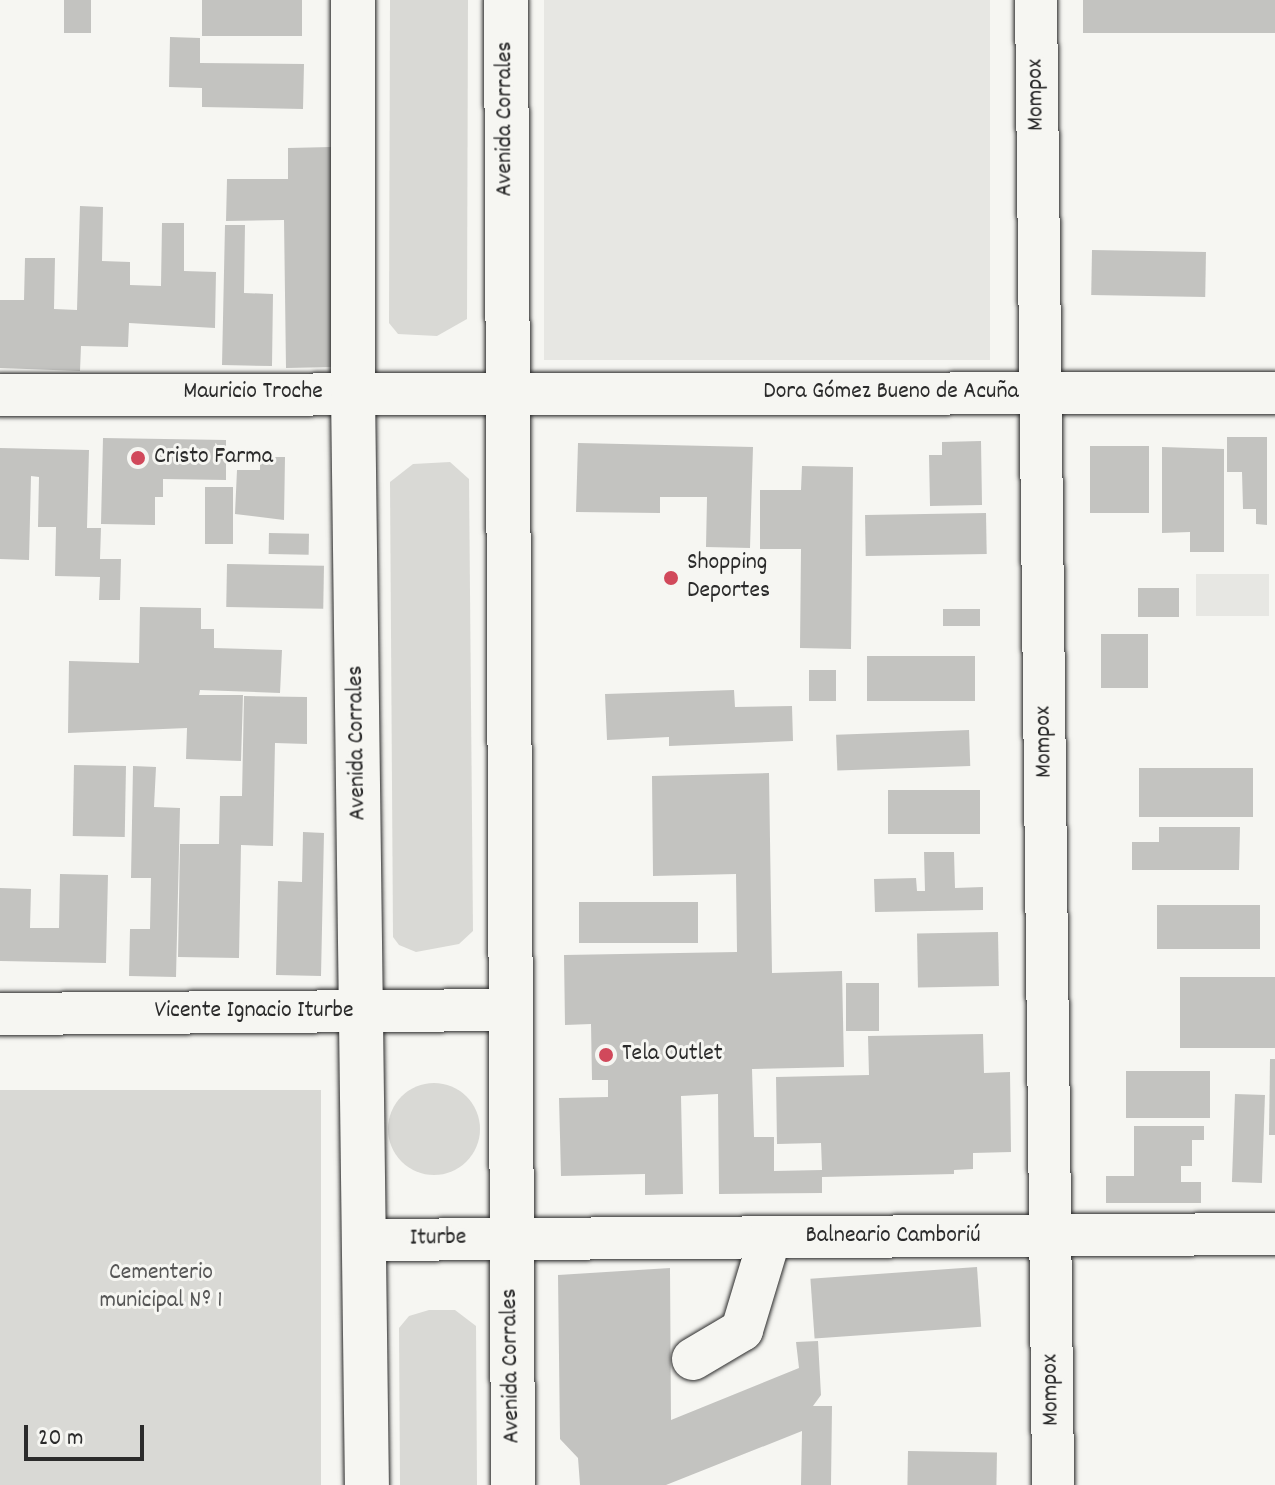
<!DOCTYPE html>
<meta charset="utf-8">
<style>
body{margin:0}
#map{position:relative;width:1275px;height:1485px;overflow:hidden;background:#f6f6f2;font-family:Dekko,sans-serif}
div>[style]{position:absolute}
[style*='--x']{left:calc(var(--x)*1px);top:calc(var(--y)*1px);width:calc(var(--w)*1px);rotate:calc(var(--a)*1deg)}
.built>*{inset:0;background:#e7e7e3;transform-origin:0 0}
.green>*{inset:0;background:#d9d9d5;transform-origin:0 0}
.round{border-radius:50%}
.building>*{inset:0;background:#c3c3c0;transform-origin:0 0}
.roads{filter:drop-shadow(0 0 2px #2b2b2b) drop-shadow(0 0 2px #2b2b2b)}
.minor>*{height:42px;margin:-21px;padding:0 21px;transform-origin:21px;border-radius:21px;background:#f6f6f2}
.major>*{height:44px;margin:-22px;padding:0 22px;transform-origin:22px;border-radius:22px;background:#f6f6f2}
.dots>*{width:22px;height:22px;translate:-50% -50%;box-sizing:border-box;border:4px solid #f6f6f2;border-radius:50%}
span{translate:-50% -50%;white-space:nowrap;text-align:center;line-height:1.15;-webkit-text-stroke:6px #f6f6f2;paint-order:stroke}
.street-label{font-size:24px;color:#2b2b2b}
.poi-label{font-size:24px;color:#2b2b2b}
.left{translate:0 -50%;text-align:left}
.park-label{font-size:24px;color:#565656}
.scale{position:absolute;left:24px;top:1425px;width:120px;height:36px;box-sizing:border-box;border:4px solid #2b2b2b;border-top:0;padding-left:10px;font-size:24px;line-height:28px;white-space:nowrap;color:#2b2b2b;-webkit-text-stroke:6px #f6f6f2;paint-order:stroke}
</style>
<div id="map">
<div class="built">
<div style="left:544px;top:0;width:446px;height:360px"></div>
<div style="left:1196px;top:574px;width:73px;height:42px"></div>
</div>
<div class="green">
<div style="clip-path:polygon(390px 0,468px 0,467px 319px,437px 336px,398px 334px,389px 323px)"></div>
<div style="clip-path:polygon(450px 462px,469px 479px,473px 931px,459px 944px,416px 952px,399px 945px,393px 937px,390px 482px,413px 464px)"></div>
<div class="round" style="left:388px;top:1083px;width:92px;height:92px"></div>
<div style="left:321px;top:1090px;width:395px;height:321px;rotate:90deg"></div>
<div style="clip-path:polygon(429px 1310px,455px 1310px,476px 1326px,477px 1485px,400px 1485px,399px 1328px,409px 1316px)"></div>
</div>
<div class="building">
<div style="left:64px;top:0;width:27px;height:33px"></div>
<div style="left:202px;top:0;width:100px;height:36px"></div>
<div style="left:1083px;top:0;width:192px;height:33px"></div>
<div style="clip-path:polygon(170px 37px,200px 38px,200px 63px,304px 64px,303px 109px,202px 107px,202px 88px,169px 87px)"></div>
<div style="clip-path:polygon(331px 147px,333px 367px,286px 368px,284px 220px,226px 221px,227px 179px,288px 179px,288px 148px)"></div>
<div style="clip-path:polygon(80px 206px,103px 207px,102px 261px,130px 262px,130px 285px,161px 286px,162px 223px,184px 223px,184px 271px,216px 272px,215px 328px,129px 323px,128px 347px,81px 346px,80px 371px,0 368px,0 300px,24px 300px,25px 258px,55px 258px,54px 309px,77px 310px)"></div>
<div style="clip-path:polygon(225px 225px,245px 225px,244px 293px,273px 294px,272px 366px,222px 365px)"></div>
<div style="left:1092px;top:250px;width:114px;height:45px;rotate:1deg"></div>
<div style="clip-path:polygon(1227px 437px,1267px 437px,1267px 525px,1256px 524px,1256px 509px,1243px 509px,1242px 472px,1227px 472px)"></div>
<div style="clip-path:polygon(103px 438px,226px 440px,226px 480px,163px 479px,163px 497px,155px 497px,155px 525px,101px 524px)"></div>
<div style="clip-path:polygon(981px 441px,982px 505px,930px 506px,929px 455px,942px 455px,942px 442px)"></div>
<div style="clip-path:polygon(578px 443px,753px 447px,750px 548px,706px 547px,707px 497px,660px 497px,660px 513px,576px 512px)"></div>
<div style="left:1090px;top:446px;width:59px;height:67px"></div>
<div style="clip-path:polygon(1162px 447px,1224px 449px,1224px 552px,1190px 552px,1190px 532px,1162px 533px)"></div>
<div style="clip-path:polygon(0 448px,89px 450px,87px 528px,101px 528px,100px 559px,121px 559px,120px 600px,99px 600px,100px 577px,55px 576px,56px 527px,38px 527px,39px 477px,31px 476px,29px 560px,0 559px)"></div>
<div style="clip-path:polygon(260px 457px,285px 457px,284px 520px,235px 514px,237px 470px,260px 470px)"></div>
<div style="clip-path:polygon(802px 466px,853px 467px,851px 649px,800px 648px,801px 549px,760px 549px,760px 490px,801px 490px)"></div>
<div style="left:205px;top:487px;width:28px;height:57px"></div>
<div style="left:986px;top:513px;width:41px;height:121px;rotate:89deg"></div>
<div style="left:269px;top:533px;width:40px;height:21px;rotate:1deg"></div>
<div style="left:227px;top:564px;width:97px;height:43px;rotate:1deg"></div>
<div style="left:1138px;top:588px;width:41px;height:29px"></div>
<div style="clip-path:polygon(140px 607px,201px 608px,201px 629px,214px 629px,214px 648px,282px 650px,280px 693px,200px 690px,199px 695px,243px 695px,241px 761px,186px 759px,187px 728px,68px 733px,69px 661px,139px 663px)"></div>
<div style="left:980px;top:609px;width:17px;height:37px;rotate:90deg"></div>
<div style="left:1101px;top:634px;width:47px;height:54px"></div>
<div style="left:975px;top:656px;width:45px;height:108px;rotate:90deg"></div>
<div style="left:836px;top:670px;width:31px;height:27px;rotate:90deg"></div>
<div style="clip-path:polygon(734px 690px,735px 707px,792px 706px,793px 741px,669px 746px,669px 737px,607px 740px,605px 694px)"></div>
<div style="clip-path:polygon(244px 696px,307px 697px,307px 744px,275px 743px,273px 846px,241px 845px,239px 958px,178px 957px,180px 844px,219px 844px,220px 796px,242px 796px)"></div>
<div style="left:969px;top:730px;width:36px;height:133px;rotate:88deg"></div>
<div style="left:74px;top:765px;width:52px;height:71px;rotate:1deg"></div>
<div style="clip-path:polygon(133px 766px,156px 767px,154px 807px,180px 808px,176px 977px,129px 976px,130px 929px,150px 929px,151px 878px,131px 878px)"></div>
<div style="left:1139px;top:768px;width:114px;height:49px"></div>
<div style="clip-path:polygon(769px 773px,772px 973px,842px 971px,844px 1067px,752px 1069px,754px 1137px,774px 1137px,774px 1171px,822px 1170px,821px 1143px,777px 1144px,776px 1077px,869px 1075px,868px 1036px,983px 1034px,984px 1073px,1010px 1072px,1011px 1152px,973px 1153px,973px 1169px,954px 1170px,954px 1174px,822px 1177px,822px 1193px,719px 1194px,718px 1094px,681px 1096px,683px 1194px,645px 1195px,645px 1174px,561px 1176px,559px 1098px,608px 1097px,608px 1080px,592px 1080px,591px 1024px,565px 1025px,564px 955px,737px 952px,736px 874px,653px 876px,652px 776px)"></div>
<div style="left:980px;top:790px;width:44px;height:92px;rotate:90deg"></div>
<div style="clip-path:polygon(1159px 827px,1240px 827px,1239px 870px,1132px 870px,1132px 842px,1159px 842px)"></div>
<div style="clip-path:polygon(303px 832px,324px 833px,321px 976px,276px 975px,278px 881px,302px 882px)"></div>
<div style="clip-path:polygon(924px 852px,954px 852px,955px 888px,983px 887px,983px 910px,875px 912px,874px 879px,916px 878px,917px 891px,925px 891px)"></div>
<div style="clip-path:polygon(60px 874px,108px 875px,106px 963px,0 961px,0 888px,31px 889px,30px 928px,59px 928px)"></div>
<div style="left:698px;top:902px;width:41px;height:119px;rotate:90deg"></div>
<div style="left:1260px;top:905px;width:44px;height:103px;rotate:90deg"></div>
<div style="left:998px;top:932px;width:54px;height:81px;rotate:89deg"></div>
<div style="left:1275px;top:977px;width:71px;height:95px;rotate:90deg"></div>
<div style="left:846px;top:983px;width:33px;height:48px"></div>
<div style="clip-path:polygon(1270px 1059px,1275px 1059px,1275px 1135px,1269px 1135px)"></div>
<div style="left:1126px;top:1071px;width:84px;height:47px"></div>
<div style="left:1235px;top:1094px;width:30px;height:88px;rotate:2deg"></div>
<div style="clip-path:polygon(1134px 1126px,1204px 1126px,1204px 1140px,1192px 1140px,1192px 1166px,1181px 1166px,1181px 1182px,1201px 1182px,1201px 1203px,1106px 1203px,1106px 1176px,1134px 1176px)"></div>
<div style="left:977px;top:1267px;width:60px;height:167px;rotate:86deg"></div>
<div style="clip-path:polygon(670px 1268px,671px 1420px,799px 1368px,796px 1342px,818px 1341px,821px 1395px,813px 1406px,832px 1406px,831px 1485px,801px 1485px,802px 1431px,666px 1485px,580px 1485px,578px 1458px,560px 1439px,558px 1275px)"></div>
<div style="left:908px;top:1451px;width:89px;height:34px;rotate:1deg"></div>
</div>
<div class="roads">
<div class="minor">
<div style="--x:1036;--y:0;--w:1485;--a:89.34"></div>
<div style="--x:0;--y:395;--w:1275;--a:-0.09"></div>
<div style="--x:0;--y:1014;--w:508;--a:-0.45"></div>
<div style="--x:366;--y:1240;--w:909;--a:-0.38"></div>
<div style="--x:693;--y:1359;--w:57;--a:-30.6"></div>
<div style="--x:742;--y:1330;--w:97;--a:-73.2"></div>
</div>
<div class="major">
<div style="--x:353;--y:0;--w:392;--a:90"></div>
<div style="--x:353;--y:392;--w:1093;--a:89.27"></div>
<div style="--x:506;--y:0;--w:1485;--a:89.73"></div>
</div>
</div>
<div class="dots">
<div style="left:138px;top:458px;background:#d1495b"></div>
<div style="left:671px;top:578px;background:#d1495b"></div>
<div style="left:606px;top:1055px;background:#d1495b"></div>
</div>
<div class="street-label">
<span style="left:1037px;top:95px;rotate:-91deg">Mompox</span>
<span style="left:506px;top:119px;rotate:-90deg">Avenida Corrales</span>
<span style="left:253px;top:393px">Mauricio Troche</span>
<span style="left:891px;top:393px">Dora Gómez Bueno de Acuña</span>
<span style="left:1045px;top:742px;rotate:-91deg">Mompox</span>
<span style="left:358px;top:743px;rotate:-91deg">Avenida Corrales</span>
<span style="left:254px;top:1012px">Vicente Ignacio Iturbe</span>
<span style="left:893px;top:1237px">Balneario Camboriú</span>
<span style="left:438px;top:1239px;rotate:-1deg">Iturbe</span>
<span style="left:512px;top:1366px;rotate:-91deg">Avenida Corrales</span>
<span style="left:1052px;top:1390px;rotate:-91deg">Mompox</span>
</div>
<div class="poi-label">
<span class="left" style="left:154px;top:458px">Cristo Farma</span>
<span class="left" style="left:687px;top:578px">Shopping<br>Deportes</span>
<span class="left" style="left:622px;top:1055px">Tela Outlet</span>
</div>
<div class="park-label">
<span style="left:161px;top:1288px">Cementerio<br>municipal Nº 1</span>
</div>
<div class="scale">20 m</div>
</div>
